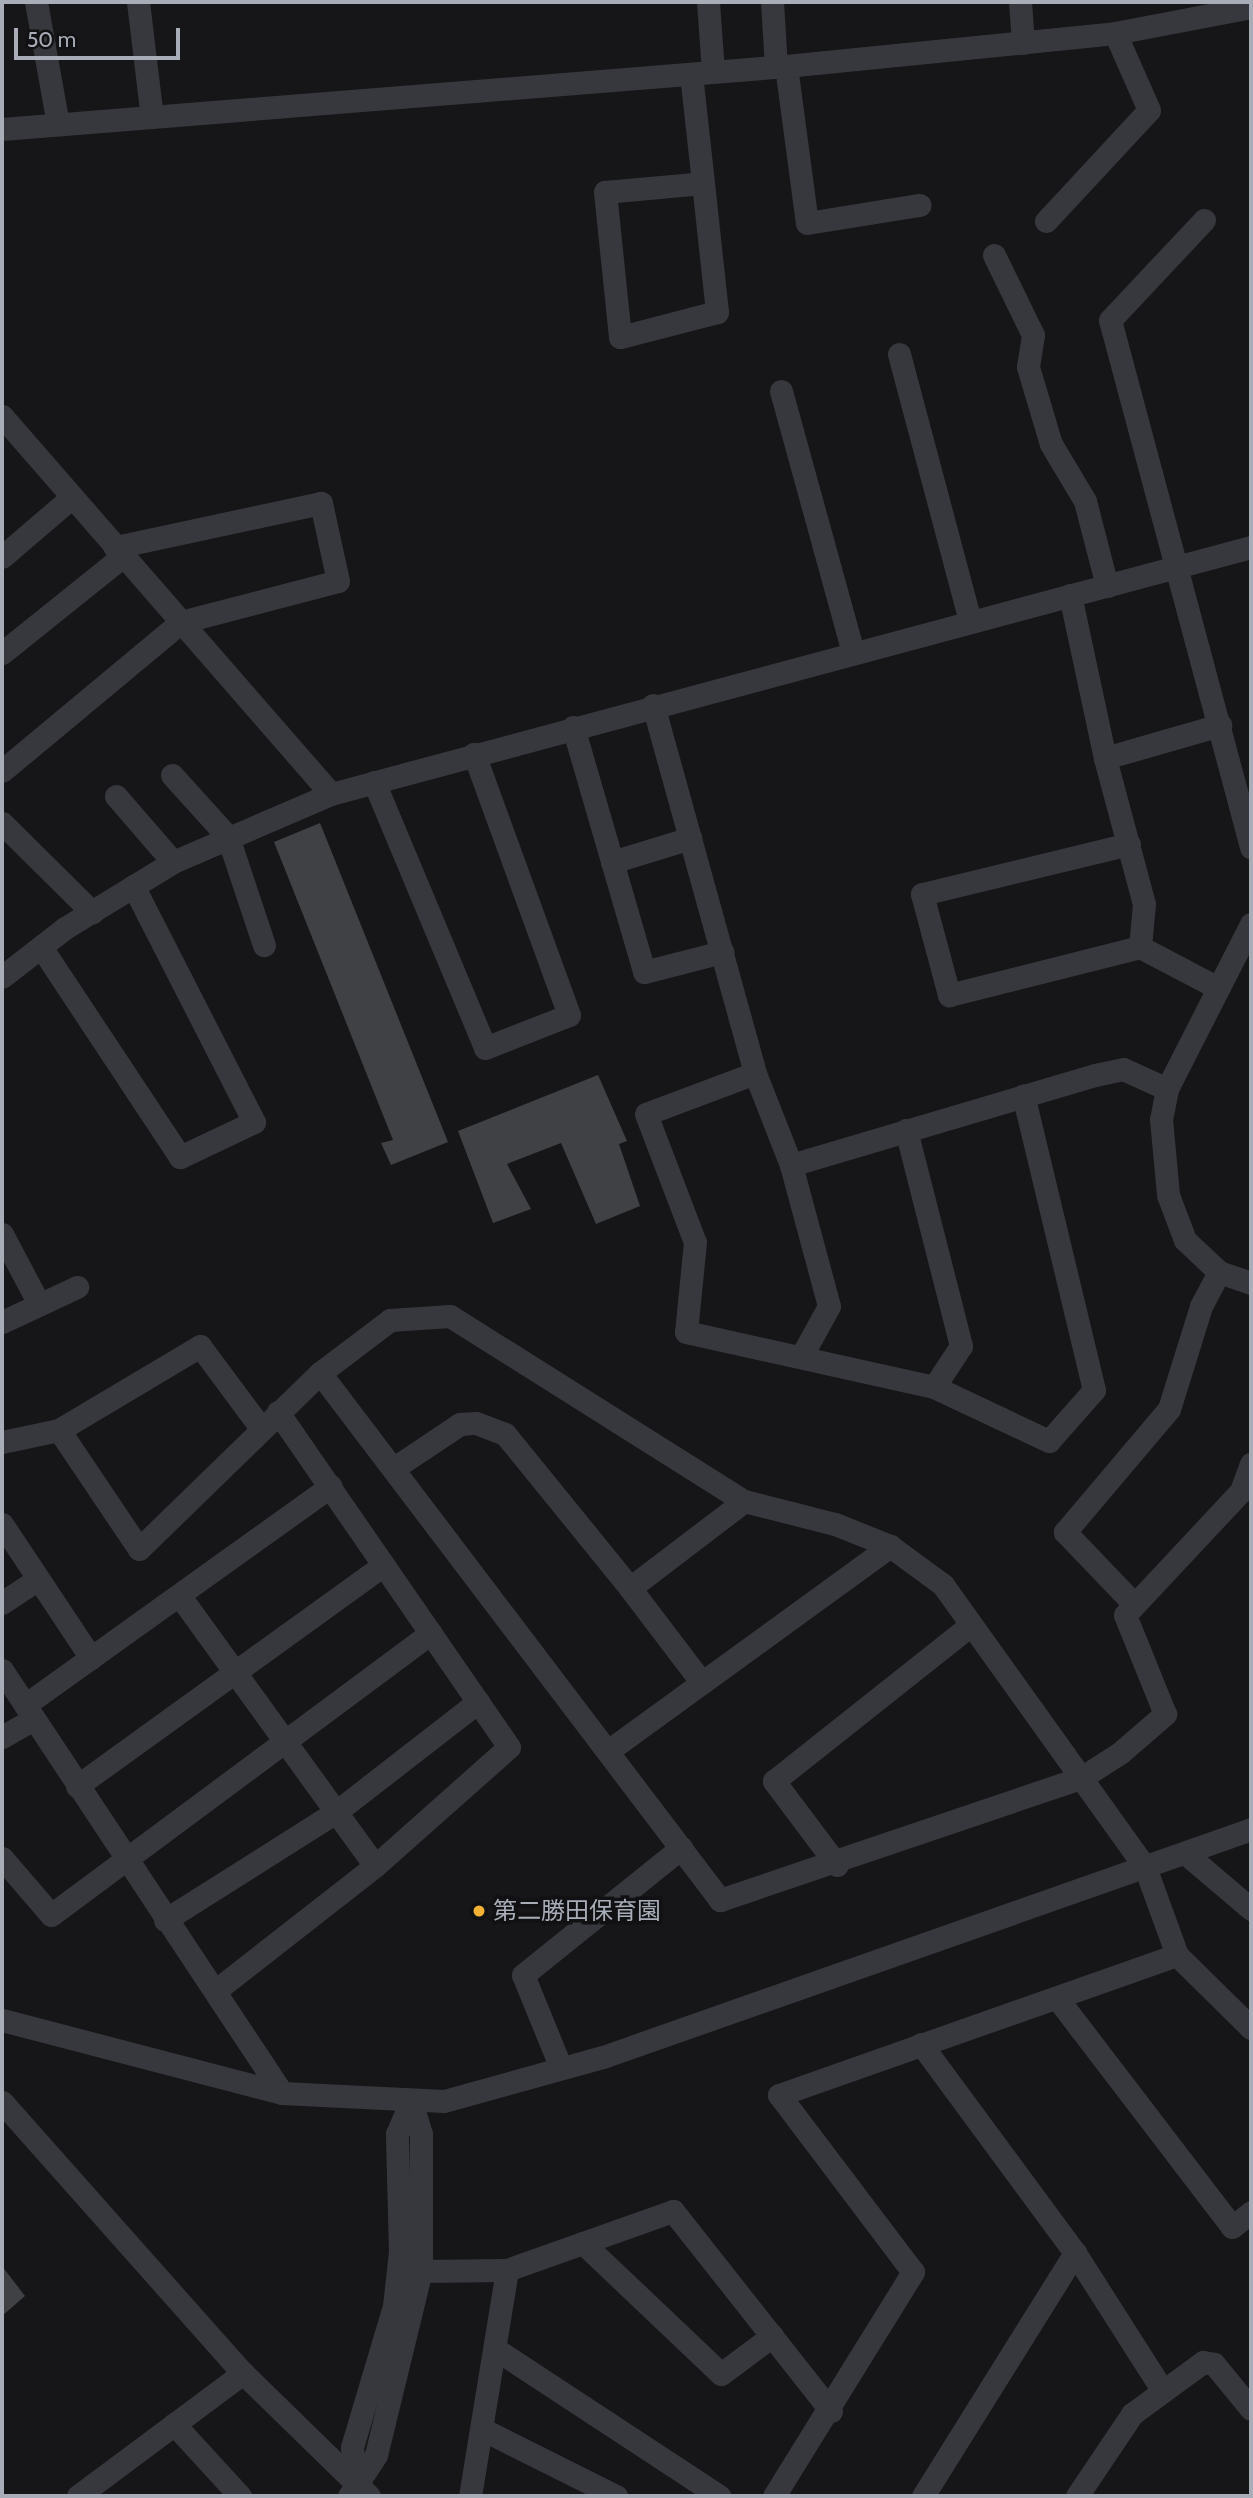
<!DOCTYPE html>
<meta charset="utf-8">
<style>
body{margin:0}
#map{position:relative;width:1253px;height:2498px;overflow:hidden;background:#161618;font-family:Cabin,"Noto Sans JP",sans-serif}
div>[style]{position:absolute}
[style*='--x']{left:calc(var(--x)*1px);top:calc(var(--y)*1px);width:calc(var(--w)*1px);rotate:calc(var(--a)*1deg)}
.building>*{inset:0;background:#404145}
.minor>*{height:23px;margin:-11.5px;padding:0 11.5px;transform-origin:11.5px;border-radius:11.5px;background:#37383d}
.dots>*{width:19px;height:19px;translate:-50% -50%;box-sizing:border-box;border:4px solid #111113;border-radius:50%}
span{translate:-50% -50%;white-space:nowrap;text-align:center;line-height:1.15;-webkit-text-stroke:7px #111113;paint-order:stroke}
.poi-label{font-size:24px;color:#a8adb8}
.left{translate:0 -50%;text-align:left}
.frame{position:absolute;inset:0;border:4px solid #a8adb8;pointer-events:none}
.scale{position:absolute;left:14px;top:28px;width:166px;height:32px;box-sizing:border-box;border:4px solid #a8adb8;border-top:0;padding-left:9px;font-size:21px;line-height:24px;white-space:nowrap;color:#a8adb8;-webkit-text-stroke:5px #111113;paint-order:stroke}
</style>
<div id="map">
<div class="building">
<div style="clip-path:polygon(320px 823px,448px 1142px,391px 1165px,381px 1143px,393px 1140px,274px 842px)"></div>
<div style="clip-path:polygon(598px 1075px,627px 1141px,619px 1144px,640px 1206px,596px 1224px,561px 1143px,507px 1164px,531px 1209px,493px 1223px,458px 1131px)"></div>
<div style="clip-path:polygon(2px 2266px,25px 2296px,2px 2316px)"></div>
</div>
<div class="minor">
<div style="--x:36;--y:2;--w:124;--a:79.8"></div>
<div style="--x:138;--y:2;--w:116;--a:83.1"></div>
<div style="--x:708;--y:2;--w:70;--a:85.9"></div>
<div style="--x:772;--y:2;--w:65;--a:86.5"></div>
<div style="--x:1020;--y:2;--w:41;--a:85.8"></div>
<div style="--x:786;--y:66;--w:158;--a:82.4"></div>
<div style="--x:807;--y:223;--w:114;--a:-9.1"></div>
<div style="--x:691;--y:74;--w:110;--a:83.7"></div>
<div style="--x:703;--y:183;--w:130;--a:83.8"></div>
<div style="--x:717;--y:312;--w:100;--a:165.5"></div>
<div style="--x:620;--y:337;--w:146;--a:-95.9"></div>
<div style="--x:605;--y:192;--w:98;--a:-5.2"></div>
<div style="--x:2;--y:129;--w:787;--a:-4.59"></div>
<div style="--x:786;--y:66;--w:331;--a:-5.7"></div>
<div style="--x:1115;--y:33;--w:138;--a:-10.8"></div>
<div style="--x:1204;--y:220;--w:137;--a:133.2"></div>
<div style="--x:1110;--y:320;--w:546;--a:75.02"></div>
<div style="--x:1046;--y:221;--w:151;--a:-47.1"></div>
<div style="--x:1149;--y:110;--w:84;--a:-113.8"></div>
<div style="--x:994;--y:255;--w:89;--a:64"></div>
<div style="--x:1033;--y:335;--w:32;--a:99"></div>
<div style="--x:1028;--y:367;--w:80;--a:73.4"></div>
<div style="--x:1051;--y:444;--w:66;--a:59.2"></div>
<div style="--x:1085;--y:501;--w:88;--a:75.5"></div>
<div style="--x:899;--y:354;--w:276;--a:75.1"></div>
<div style="--x:781;--y:391;--w:271;--a:74.6"></div>
<div style="--x:2;--y:416;--w:501;--a:48.96"></div>
<div style="--x:2;--y:557;--w:92;--a:-40.6"></div>
<div style="--x:1070;--y:595;--w:167;--a:77.9"></div>
<div style="--x:2;--y:653;--w:155;--a:-38.7"></div>
<div style="--x:653;--y:705;--w:382;--a:74.5"></div>
<div style="--x:573;--y:727;--w:255;--a:73.8"></div>
<div style="--x:644;--y:972;--w:81;--a:-14.4"></div>
<div style="--x:2;--y:771;--w:233;--a:-39.8"></div>
<div style="--x:181;--y:622;--w:162;--a:-14.6"></div>
<div style="--x:338;--y:581;--w:80;--a:-102.3"></div>
<div style="--x:321;--y:503;--w:211;--a:167.9"></div>
<div style="--x:172;--y:775;--w:84;--a:47.9"></div>
<div style="--x:228;--y:837;--w:114;--a:71.6"></div>
<div style="--x:374;--y:782;--w:288;--a:67.3"></div>
<div style="--x:485;--y:1048;--w:90;--a:-21.4"></div>
<div style="--x:569;--y:1015;--w:278;--a:-110"></div>
<div style="--x:116;--y:796;--w:87;--a:49.2"></div>
<div style="--x:2;--y:823;--w:127;--a:44.7"></div>
<div style="--x:1129;--y:844;--w:213;--a:166.4"></div>
<div style="--x:922;--y:894;--w:105;--a:75"></div>
<div style="--x:949;--y:995;--w:197;--a:-14.1"></div>
<div style="--x:1140;--y:947;--w:88;--a:27.7"></div>
<div style="--x:612;--y:862;--w:82;--a:-17.1"></div>
<div style="--x:1251;--y:924;--w:185;--a:117"></div>
<div style="--x:1167;--y:1089;--w:31;--a:101"></div>
<div style="--x:1161;--y:1119;--w:76;--a:84.7"></div>
<div style="--x:1168;--y:1195;--w:48;--a:69.3"></div>
<div style="--x:1185;--y:1240;--w:47;--a:43.3"></div>
<div style="--x:1219;--y:1272;--w:34;--a:19"></div>
<div style="--x:41;--y:947;--w:252;--a:56.5"></div>
<div style="--x:180;--y:1157;--w:82;--a:-25.3"></div>
<div style="--x:254;--y:1122;--w:265;--a:-117.1"></div>
<div style="--x:1140;--y:947;--w:43;--a:-84.7"></div>
<div style="--x:1144;--y:904;--w:151;--a:-105"></div>
<div style="--x:1105;--y:758;--w:120;--a:-16"></div>
<div style="--x:2;--y:977;--w:80;--a:-37.9"></div>
<div style="--x:65;--y:928;--w:127;--a:-31.4"></div>
<div style="--x:173;--y:862;--w:172;--a:-23.3"></div>
<div style="--x:331;--y:794;--w:953;--a:-15.03"></div>
<div style="--x:906;--y:1130;--w:223;--a:75.7"></div>
<div style="--x:961;--y:1346;--w:49;--a:123.4"></div>
<div style="--x:791;--y:1165;--w:317;--a:-16.5"></div>
<div style="--x:1095;--y:1075;--w:29;--a:-12"></div>
<div style="--x:1123;--y:1069;--w:48;--a:24.4"></div>
<div style="--x:2;--y:1234;--w:79;--a:62.1"></div>
<div style="--x:2;--y:1322;--w:83;--a:-25"></div>
<div style="--x:801;--y:1357;--w:58;--a:-61.2"></div>
<div style="--x:829;--y:1306;--w:146;--a:-105.1"></div>
<div style="--x:791;--y:1165;--w:99;--a:-111.4"></div>
<div style="--x:755;--y:1073;--w:116;--a:159.4"></div>
<div style="--x:646;--y:1114;--w:137;--a:69.1"></div>
<div style="--x:695;--y:1242;--w:90;--a:95.7"></div>
<div style="--x:686;--y:1332;--w:254;--a:12.5"></div>
<div style="--x:934;--y:1387;--w:127;--a:25.2"></div>
<div style="--x:1049;--y:1441;--w:68;--a:-48.6"></div>
<div style="--x:1094;--y:1390;--w:303;--a:-103.5"></div>
<div style="--x:320;--y:1373;--w:662;--a:52.8"></div>
<div style="--x:720;--y:1900;--w:381;--a:-18.7"></div>
<div style="--x:1081;--y:1778;--w:46;--a:-32.7"></div>
<div style="--x:1120;--y:1753;--w:60;--a:-40.9"></div>
<div style="--x:1165;--y:1714;--w:107;--a:-112"></div>
<div style="--x:1125;--y:1615;--w:170;--a:-46.9"></div>
<div style="--x:1241;--y:1491;--w:29;--a:-70"></div>
<div style="--x:59;--y:1430;--w:143;--a:56.1"></div>
<div style="--x:139;--y:1549;--w:252;--a:-44.2"></div>
<div style="--x:320;--y:1373;--w:88;--a:-37.1"></div>
<div style="--x:390;--y:1320;--w:60;--a:-3.8"></div>
<div style="--x:450;--y:1316;--w:347;--a:32.2"></div>
<div style="--x:744;--y:1501;--w:94;--a:14.2"></div>
<div style="--x:835;--y:1524;--w:59;--a:21.8"></div>
<div style="--x:890;--y:1546;--w:66;--a:36.3"></div>
<div style="--x:943;--y:1585;--w:347;--a:54.4"></div>
<div style="--x:1145;--y:1867;--w:94;--a:70"></div>
<div style="--x:1177;--y:1955;--w:104;--a:44.6"></div>
<div style="--x:2;--y:1442;--w:58;--a:-11.9"></div>
<div style="--x:59;--y:1430;--w:164;--a:-30.8"></div>
<div style="--x:200;--y:1346;--w:102;--a:53.4"></div>
<div style="--x:394;--y:1468;--w:79;--a:-33.7"></div>
<div style="--x:460;--y:1424;--w:16;--a:-4"></div>
<div style="--x:476;--y:1423;--w:31;--a:21"></div>
<div style="--x:505;--y:1434;--w:198;--a:50.9"></div>
<div style="--x:630;--y:1588;--w:143;--a:-37.3"></div>
<div style="--x:2;--y:1524;--w:161;--a:56.4"></div>
<div style="--x:630;--y:1588;--w:119;--a:52.8"></div>
<div style="--x:179;--y:1595;--w:334;--a:54.1"></div>
<div style="--x:2;--y:1603;--w:43;--a:-33.7"></div>
<div style="--x:1134;--y:1604;--w:100;--a:-133.8"></div>
<div style="--x:1065;--y:1532;--w:161;--a:-49.8"></div>
<div style="--x:1169;--y:1409;--w:108;--a:-72.7"></div>
<div style="--x:1201;--y:1306;--w:38;--a:-62"></div>
<div style="--x:2;--y:1670;--w:507;--a:56.5"></div>
<div style="--x:25;--y:1705;--w:376;--a:-35.6"></div>
<div style="--x:2;--y:1737;--w:36;--a:-30"></div>
<div style="--x:608;--y:1751;--w:349;--a:-36"></div>
<div style="--x:77;--y:1786;--w:377;--a:-35.8"></div>
<div style="--x:1185;--y:1853;--w:87;--a:40.3"></div>
<div style="--x:2;--y:1858;--w:75;--a:49.3"></div>
<div style="--x:51;--y:1915;--w:473;--a:-36.6"></div>
<div style="--x:837;--y:1865;--w:105;--a:-126.9"></div>
<div style="--x:774;--y:1781;--w:251;--a:-38.4"></div>
<div style="--x:165;--y:1920;--w:202;--a:-32.3"></div>
<div style="--x:336;--y:1812;--w:180;--a:-37.8"></div>
<div style="--x:215;--y:1991;--w:203;--a:-38"></div>
<div style="--x:375;--y:1866;--w:179;--a:-41.6"></div>
<div style="--x:509;--y:1747;--w:407;--a:-124.6"></div>
<div style="--x:1057;--y:1998;--w:288;--a:52.6"></div>
<div style="--x:1232;--y:2227;--w:24;--a:-38"></div>
<div style="--x:2;--y:2020;--w:289;--a:14.6"></div>
<div style="--x:282;--y:2093;--w:162;--a:2.8"></div>
<div style="--x:444;--y:2101;--w:165;--a:-15.5"></div>
<div style="--x:603;--y:2057;--w:687;--a:-19.38"></div>
<div style="--x:921;--y:2044;--w:260;--a:53.6"></div>
<div style="--x:1075;--y:2253;--w:160;--a:57.5"></div>
<div style="--x:561;--y:2068;--w:100;--a:-112.2"></div>
<div style="--x:523;--y:1975;--w:203;--a:-38.8"></div>
<div style="--x:2;--y:2102;--w:363;--a:48.4"></div>
<div style="--x:243;--y:2373;--w:176;--a:44.3"></div>
<div style="--x:583;--y:2243;--w:190;--a:43.5"></div>
<div style="--x:721;--y:2374;--w:64;--a:-36.7"></div>
<div style="--x:421;--y:2271;--w:86;--a:-0.7"></div>
<div style="--x:507;--y:2270;--w:176;--a:-19.6"></div>
<div style="--x:673;--y:2211;--w:255;--a:51.7"></div>
<div style="--x:497;--y:2350;--w:266;--a:33.3"></div>
<div style="--x:174;--y:2424;--w:98;--a:47.5"></div>
<div style="--x:484;--y:2430;--w:148;--a:26.6"></div>
<div style="--x:354;--y:2483;--w:36;--a:-93"></div>
<div style="--x:352;--y:2447;--w:147;--a:-73.4"></div>
<div style="--x:394;--y:2306;--w:54;--a:-83.7"></div>
<div style="--x:400;--y:2252;--w:118;--a:-91.5"></div>
<div style="--x:397;--y:2134;--w:36;--a:-67"></div>
<div style="--x:78;--y:2496;--w:206;--a:-36.7"></div>
<div style="--x:349;--y:2496;--w:49;--a:-56.6"></div>
<div style="--x:376;--y:2455;--w:189;--a:-76.3"></div>
<div style="--x:421;--y:2271;--w:137;--a:-90"></div>
<div style="--x:421;--y:2134;--w:34;--a:-107"></div>
<div style="--x:470;--y:2496;--w:229;--a:-80.7"></div>
<div style="--x:774;--y:2496;--w:264;--a:-58.2"></div>
<div style="--x:913;--y:2272;--w:222;--a:-127.1"></div>
<div style="--x:779;--y:2095;--w:422;--a:-19.4"></div>
<div style="--x:923;--y:2496;--w:287;--a:-58"></div>
<div style="--x:1077;--y:2496;--w:99;--a:-56.1"></div>
<div style="--x:1132;--y:2414;--w:88;--a:-36.2"></div>
<div style="--x:1203;--y:2362;--w:11;--a:10"></div>
<div style="--x:1214;--y:2364;--w:58;--a:50.6"></div>
</div>
<div class="dots">
<div style="left:479px;top:1911px;background:#f2b134"></div>
</div>
<div class="poi-label">
<span class="left" style="left:493px;top:1911px">第二勝田保育園</span>
</div>
<div class="frame"></div>
<div class="scale">50 m</div>
</div>
